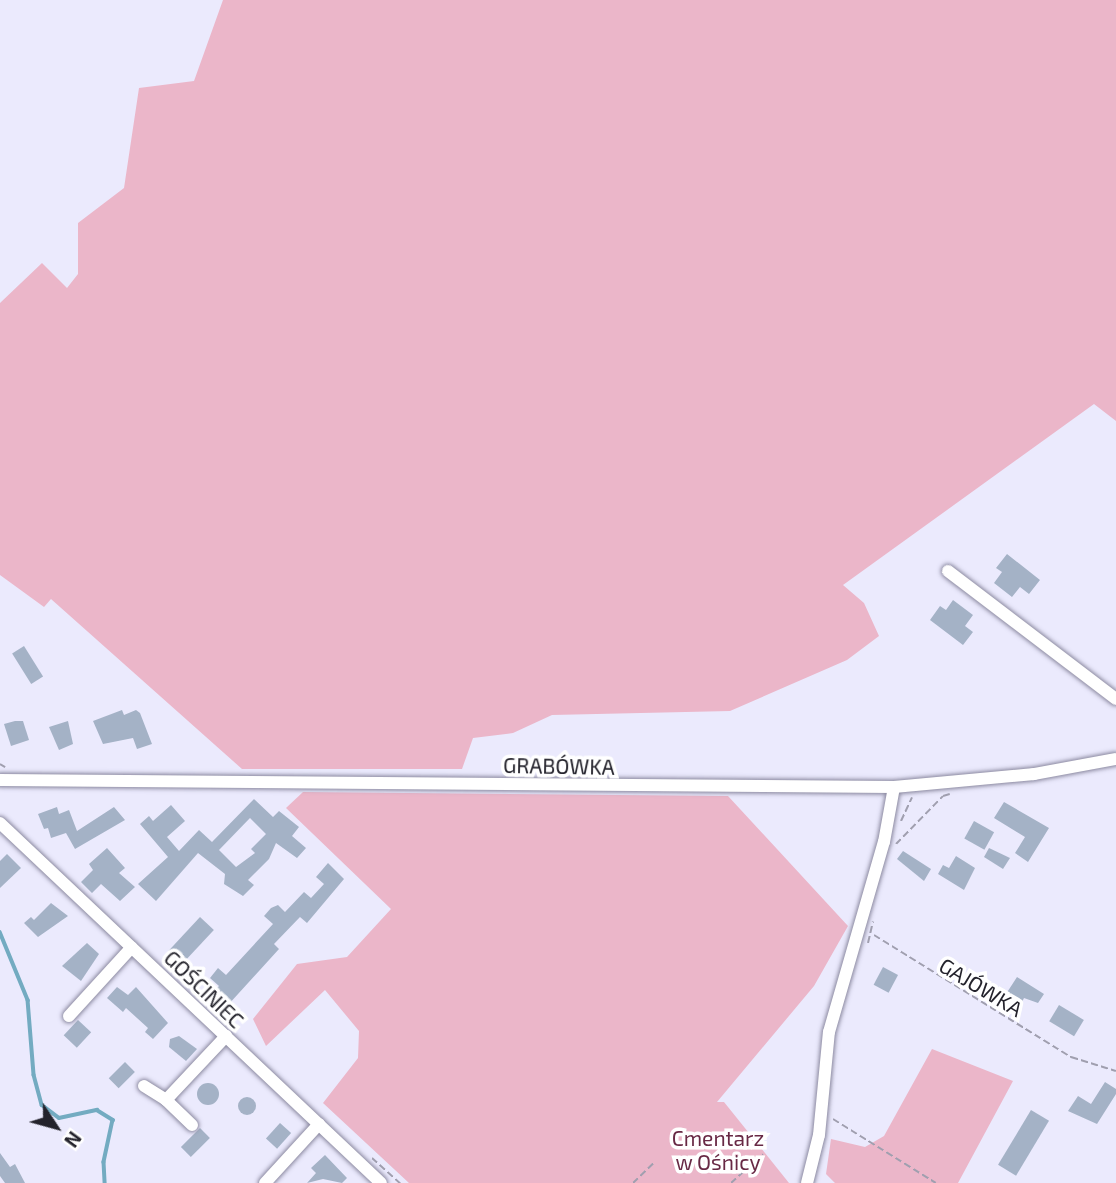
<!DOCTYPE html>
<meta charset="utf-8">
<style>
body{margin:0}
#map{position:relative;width:1116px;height:1183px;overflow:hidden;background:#ebeafd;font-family:"Exo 2",sans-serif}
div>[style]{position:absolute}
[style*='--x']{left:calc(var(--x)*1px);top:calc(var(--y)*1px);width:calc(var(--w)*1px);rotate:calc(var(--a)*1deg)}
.green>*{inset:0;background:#ebb6c9}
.stream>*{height:3.5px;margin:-1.75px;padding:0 1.75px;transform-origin:1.75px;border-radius:1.75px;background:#73abc1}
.building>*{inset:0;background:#a4b2c6;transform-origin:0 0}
.round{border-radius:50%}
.path>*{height:2px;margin-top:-1px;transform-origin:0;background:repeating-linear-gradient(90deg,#a09faf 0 7px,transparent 0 10.5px)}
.roads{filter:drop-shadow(0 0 2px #8c8aa1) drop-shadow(0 0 2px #8c8aa1)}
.minor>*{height:12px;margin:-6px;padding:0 6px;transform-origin:6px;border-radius:6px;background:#fff}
span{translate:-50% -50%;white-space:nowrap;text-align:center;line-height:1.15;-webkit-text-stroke:7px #fff;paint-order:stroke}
.street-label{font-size:21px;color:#24232c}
.park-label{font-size:21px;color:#682945}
.north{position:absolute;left:21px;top:1092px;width:70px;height:70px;-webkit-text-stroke:5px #fff;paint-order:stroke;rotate:126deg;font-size:19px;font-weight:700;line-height:28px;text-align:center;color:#24232c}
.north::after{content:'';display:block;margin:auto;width:24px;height:32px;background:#24232c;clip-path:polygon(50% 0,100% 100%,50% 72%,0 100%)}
</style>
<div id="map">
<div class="green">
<div style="clip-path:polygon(223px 0,1116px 0,1116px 421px,1094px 404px,843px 585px,864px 603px,879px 636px,847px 660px,730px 711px,552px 715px,513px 733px,473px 738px,462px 769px,242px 769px,51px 599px,44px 607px,0 575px,0 303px,42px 263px,67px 288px,78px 274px,78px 223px,124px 188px,139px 88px,194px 81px)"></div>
<div style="clip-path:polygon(303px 792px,728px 796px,848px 926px,814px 986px,717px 1102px,724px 1102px,789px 1183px,409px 1183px,323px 1103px,358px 1058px,359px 1031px,325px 990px,266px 1046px,253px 1019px,297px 964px,347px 957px,391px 909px,286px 808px)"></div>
<div style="clip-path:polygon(932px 1049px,1013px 1081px,958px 1183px,835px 1183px,826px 1174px,831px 1139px,865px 1147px,884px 1136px)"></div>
</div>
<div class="stream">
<div style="--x:0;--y:932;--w:74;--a:67.6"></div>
<div style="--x:28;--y:1000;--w:75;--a:85.4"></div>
<div style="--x:34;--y:1075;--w:31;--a:75"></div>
<div style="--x:42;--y:1105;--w:21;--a:37"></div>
<div style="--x:59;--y:1118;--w:39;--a:-12"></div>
<div style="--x:97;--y:1110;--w:19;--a:32"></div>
<div style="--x:113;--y:1120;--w:43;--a:102.1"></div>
<div style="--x:104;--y:1162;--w:21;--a:87"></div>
</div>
<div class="building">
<div style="clip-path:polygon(1007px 554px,1040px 580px,1029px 594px,1020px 587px,1012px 597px,994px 583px,1002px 572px,996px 568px)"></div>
<div style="clip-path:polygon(953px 600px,973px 615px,965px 626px,973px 632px,963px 645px,930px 620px,940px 606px,946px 610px)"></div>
<div style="left:24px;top:646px;width:36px;height:14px;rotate:58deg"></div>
<div style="clip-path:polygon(122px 710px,124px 715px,136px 710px,140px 713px,152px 744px,137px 749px,133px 738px,103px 744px,93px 721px)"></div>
<div style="clip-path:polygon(15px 721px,23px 721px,29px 740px,11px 746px,4px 724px)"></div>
<div style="clip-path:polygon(68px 721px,73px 744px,59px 750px,49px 727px)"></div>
<div style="clip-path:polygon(evenodd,254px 799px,273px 817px,279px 811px,299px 827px,292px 836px,306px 848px,297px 858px,276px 843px,269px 859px,248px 880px,254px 885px,243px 896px,224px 884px,225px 874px,198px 853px,156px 901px,138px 884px,168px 857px,140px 824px,149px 816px,153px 821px,171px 805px,185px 821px,167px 837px,179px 851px,199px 830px,212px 842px,254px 799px,250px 818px,266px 834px,251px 849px,255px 853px,236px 867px,219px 850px,250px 818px)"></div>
<div style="clip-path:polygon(1004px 802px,1049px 828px,1028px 862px,1015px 853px,1025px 837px,994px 818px)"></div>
<div style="clip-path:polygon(57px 807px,59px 814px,69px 810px,77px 831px,114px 807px,125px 820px,75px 849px,66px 833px,51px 838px,48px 828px,44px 829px,38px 814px)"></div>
<div style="left:974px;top:821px;width:23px;height:20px;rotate:29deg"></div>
<div style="clip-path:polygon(107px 848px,125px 868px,119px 873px,135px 887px,120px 901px,101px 884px,92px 893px,81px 882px,93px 870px,89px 864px)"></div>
<div style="clip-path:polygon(989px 848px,1010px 858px,1003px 869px,984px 857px)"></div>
<div style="clip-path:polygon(903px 851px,931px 869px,924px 881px,897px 859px)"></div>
<div style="clip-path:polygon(7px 854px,21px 868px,0 888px,0 861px)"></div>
<div style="clip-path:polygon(956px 856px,975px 868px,964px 890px,938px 874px,943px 865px,949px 868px)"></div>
<div style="clip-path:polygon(328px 863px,344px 879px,307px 923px,300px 917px,274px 944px,279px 949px,228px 1005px,213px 992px,219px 986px,210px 978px,218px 968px,226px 975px,273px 924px,264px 916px,271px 908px,278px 905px,285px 912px,304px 892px,311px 898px,324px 884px,316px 877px)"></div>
<div style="clip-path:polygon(51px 903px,68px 916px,38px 937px,24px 923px,31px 917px,34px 920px)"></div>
<div style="left:200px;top:917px;width:19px;height:46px;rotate:43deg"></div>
<div style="clip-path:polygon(87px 943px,99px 954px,81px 981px,62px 966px)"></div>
<div style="left:883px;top:967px;width:17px;height:20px;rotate:28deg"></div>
<div style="clip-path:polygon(1017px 977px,1044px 994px,1038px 1003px,1024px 998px,1021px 1004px,1006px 994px)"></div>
<div style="clip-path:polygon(117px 987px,128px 995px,136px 987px,168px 1023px,153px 1039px,145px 1032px,148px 1028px,126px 1008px,123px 1012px,107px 998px)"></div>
<div style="left:1059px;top:1005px;width:29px;height:19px;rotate:31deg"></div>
<div style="left:78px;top:1020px;width:18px;height:21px;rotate:43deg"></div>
<div style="clip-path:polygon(179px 1036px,197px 1049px,186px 1061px,169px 1047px,170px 1039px)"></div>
<div style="left:125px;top:1062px;width:14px;height:23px;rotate:45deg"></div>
<div style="clip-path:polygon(1105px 1082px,1116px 1089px,1116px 1094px,1097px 1124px,1068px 1111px,1078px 1096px,1091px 1104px)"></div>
<div class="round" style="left:197px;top:1083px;width:22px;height:22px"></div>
<div class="round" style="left:238px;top:1097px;width:18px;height:18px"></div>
<div style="left:1031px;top:1110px;width:21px;height:64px;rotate:31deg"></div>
<div style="left:280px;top:1123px;width:15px;height:21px;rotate:42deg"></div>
<div style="left:200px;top:1128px;width:14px;height:27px;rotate:45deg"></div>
<div style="clip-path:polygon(0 1153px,10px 1167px,15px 1164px,25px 1183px,5px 1183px,0 1176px)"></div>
<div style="clip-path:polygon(325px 1155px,347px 1178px,342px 1183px,323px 1179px,307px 1183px,316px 1173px,311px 1168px)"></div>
</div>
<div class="path">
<div style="--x:0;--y:764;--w:6;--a:31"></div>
<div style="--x:901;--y:821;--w:26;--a:-65"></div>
<div style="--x:896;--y:844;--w:67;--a:-45.6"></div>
<div style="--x:943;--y:796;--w:7;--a:-16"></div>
<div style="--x:874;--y:935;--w:232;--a:31.8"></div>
<div style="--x:1071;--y:1057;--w:47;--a:17.3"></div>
<div style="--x:868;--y:943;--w:22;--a:-77"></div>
<div style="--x:833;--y:1119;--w:121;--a:31.9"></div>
<div style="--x:372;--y:1158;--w:38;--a:42"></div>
<div style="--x:633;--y:1183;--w:28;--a:-44"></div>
<div style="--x:731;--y:1183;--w:43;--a:-42.2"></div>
</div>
<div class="roads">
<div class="minor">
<div style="--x:948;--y:571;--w:211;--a:37.3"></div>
<div style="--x:0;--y:780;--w:894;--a:0.45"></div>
<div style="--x:894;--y:787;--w:141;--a:-5.3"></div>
<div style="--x:1034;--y:774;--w:83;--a:-10.4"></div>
<div style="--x:0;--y:823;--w:524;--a:43.38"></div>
<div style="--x:69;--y:1016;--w:93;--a:-47.6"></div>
<div style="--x:144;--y:1086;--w:26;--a:32"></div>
<div style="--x:192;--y:1125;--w:36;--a:-136"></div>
<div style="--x:166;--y:1100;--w:88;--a:-46.8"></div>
<div style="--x:265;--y:1183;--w:80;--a:-47.5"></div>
<div style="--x:807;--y:1183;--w:49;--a:-76"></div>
<div style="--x:819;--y:1135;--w:103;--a:-84.5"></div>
<div style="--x:829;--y:1032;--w:198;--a:-73.9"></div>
<div style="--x:884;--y:842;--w:56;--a:-79.7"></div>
</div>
</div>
<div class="street-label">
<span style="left:559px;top:766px;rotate:1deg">GRABÓWKA</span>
<span style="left:981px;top:987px;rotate:31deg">GAJÓWKA</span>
<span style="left:204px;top:989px;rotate:44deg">GOŚCINIEC</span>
</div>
<div class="park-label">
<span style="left:718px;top:1150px">Cmentarz<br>w Ośnicy</span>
</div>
<div class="north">N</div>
</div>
